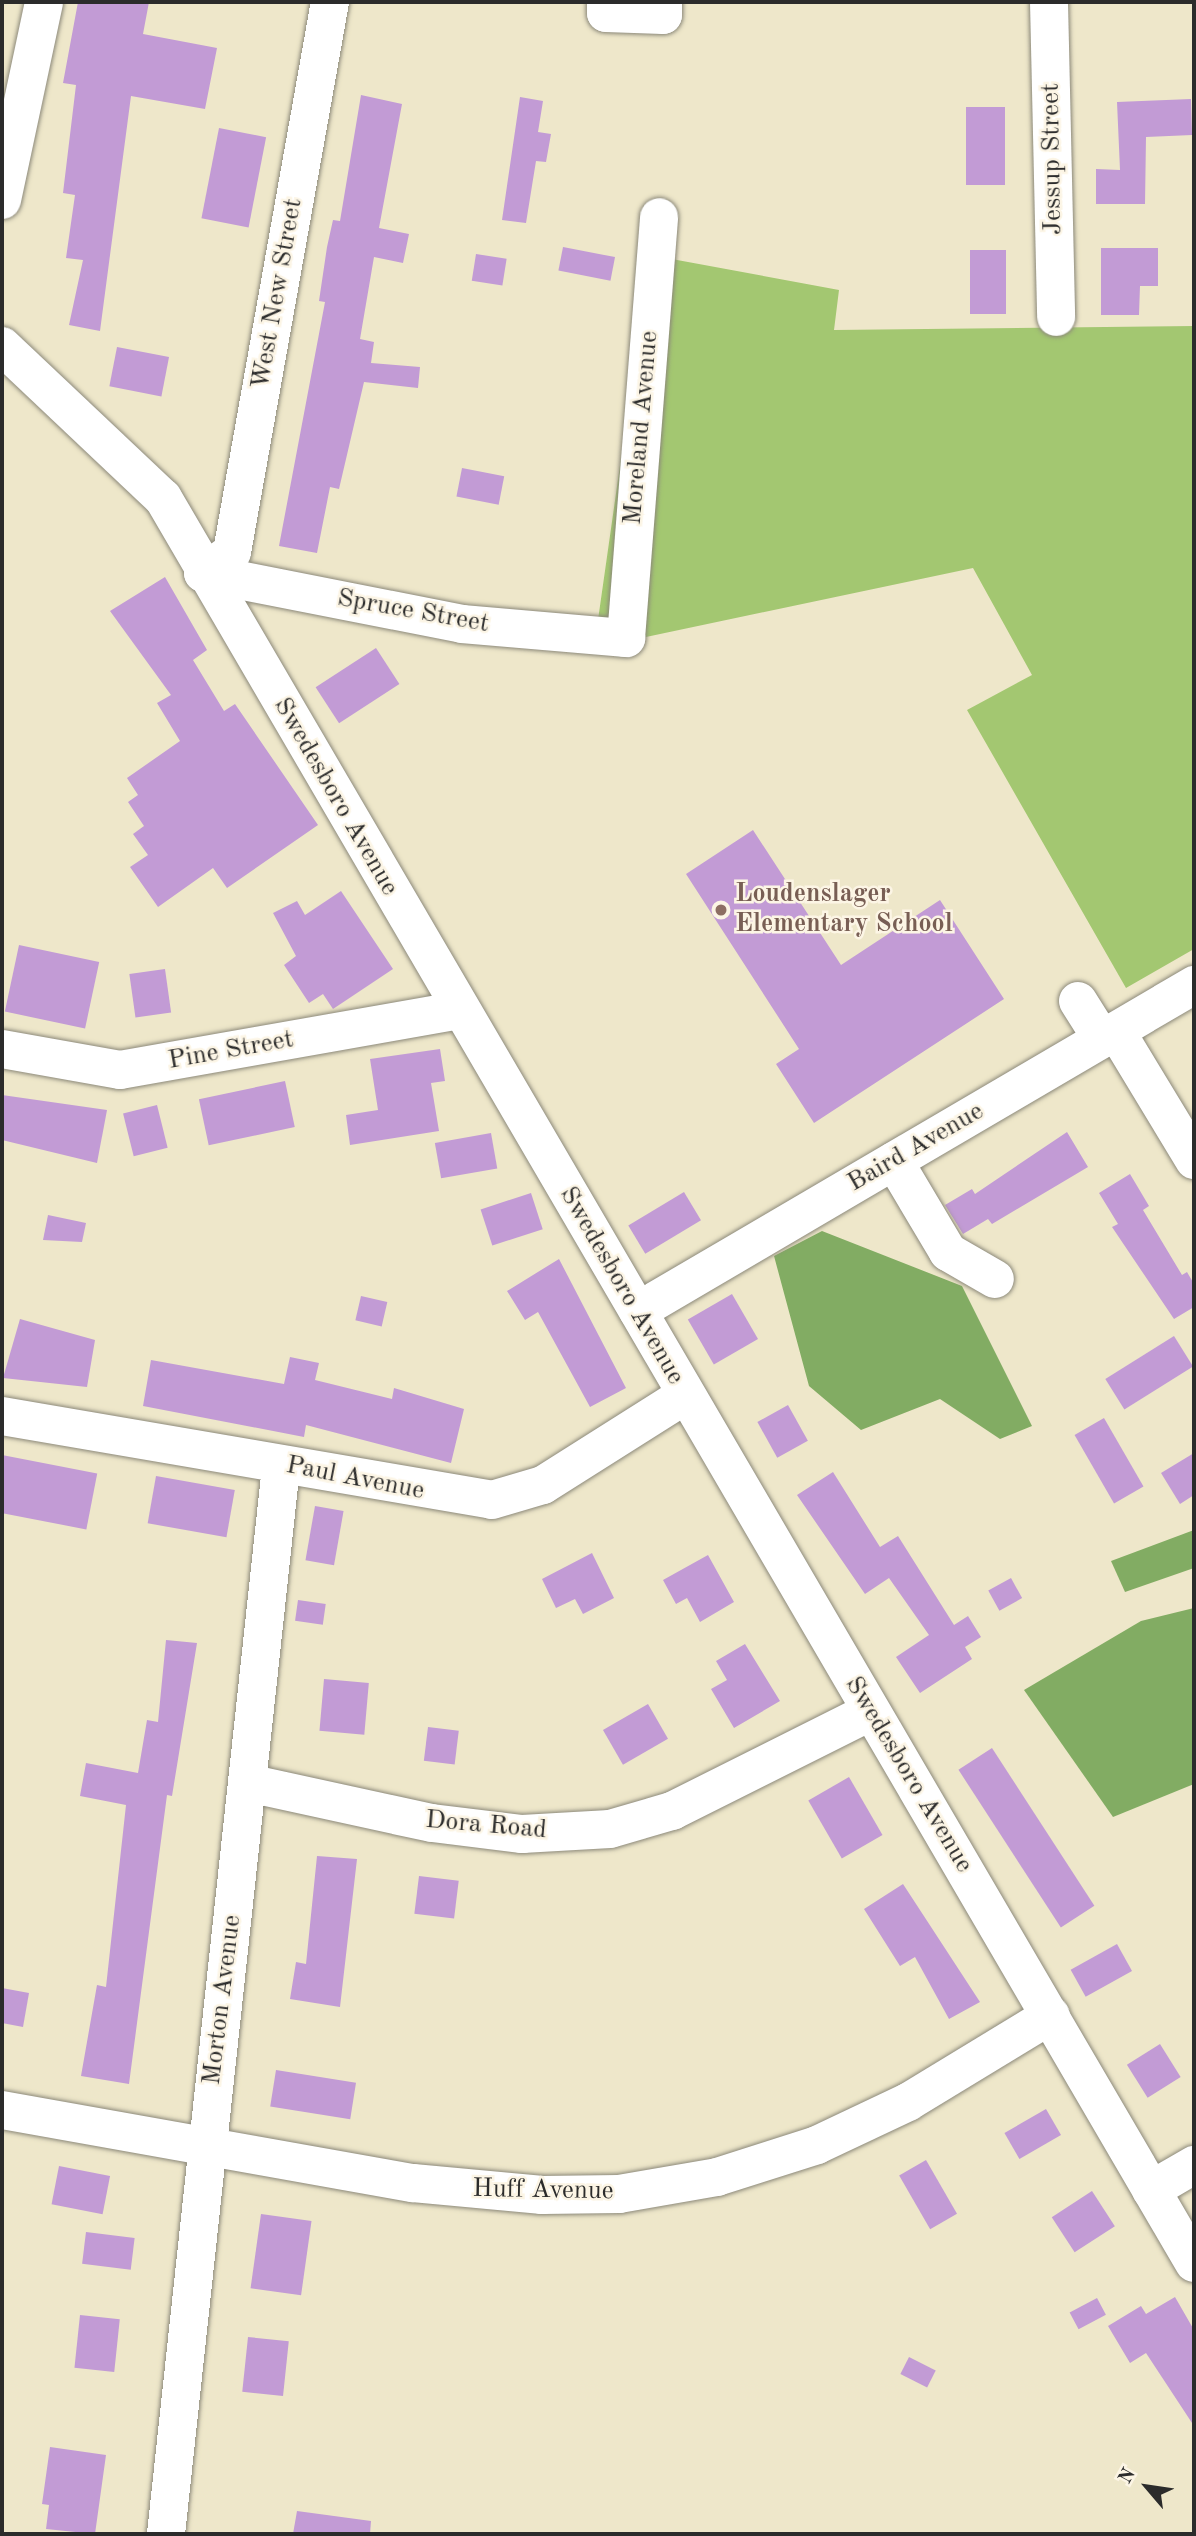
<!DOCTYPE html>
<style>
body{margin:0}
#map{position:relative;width:1196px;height:2536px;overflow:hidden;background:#eee7ca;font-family:"Old Standard TT",serif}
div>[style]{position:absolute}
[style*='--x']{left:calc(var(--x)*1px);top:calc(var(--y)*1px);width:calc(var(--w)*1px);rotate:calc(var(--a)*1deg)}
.green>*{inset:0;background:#a3c771}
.forest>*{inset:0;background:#82ac63}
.building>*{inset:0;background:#c29bd5;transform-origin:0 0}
.roads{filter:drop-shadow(0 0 2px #8c897a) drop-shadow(0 0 2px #8c897a)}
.minor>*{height:38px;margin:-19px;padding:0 19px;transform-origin:19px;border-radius:19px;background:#fff}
.dots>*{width:19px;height:19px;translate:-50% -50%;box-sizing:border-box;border:4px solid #fcf5e5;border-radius:50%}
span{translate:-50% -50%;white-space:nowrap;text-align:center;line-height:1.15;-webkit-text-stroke:5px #fcf5e5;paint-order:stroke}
.street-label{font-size:26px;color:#2b2b2b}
.education-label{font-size:26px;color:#785e54;font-weight:700}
.left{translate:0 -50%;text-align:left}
.frame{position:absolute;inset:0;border:4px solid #2b2b2b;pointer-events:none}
.north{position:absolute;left:1112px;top:2452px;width:70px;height:70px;-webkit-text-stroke:5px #fcf5e5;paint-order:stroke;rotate:299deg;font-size:19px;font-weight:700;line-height:28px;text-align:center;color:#2b2b2b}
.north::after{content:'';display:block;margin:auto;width:24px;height:32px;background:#2b2b2b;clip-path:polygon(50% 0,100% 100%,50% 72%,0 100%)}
</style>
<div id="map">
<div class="green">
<div style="clip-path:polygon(650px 255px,839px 290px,834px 330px,1194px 326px,1194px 949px,1126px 988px,967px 710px,1032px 675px,973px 568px,594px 648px)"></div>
</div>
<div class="forest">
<div style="clip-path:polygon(822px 1231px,962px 1286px,1032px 1426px,1000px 1439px,940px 1399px,861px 1430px,809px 1386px,774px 1256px)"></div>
<div style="clip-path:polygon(1194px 1530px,1194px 1568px,1125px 1592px,1111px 1561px)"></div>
<div style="clip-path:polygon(1194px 1608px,1194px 1784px,1113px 1817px,1024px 1690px,1141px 1621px)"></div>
</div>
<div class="building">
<div style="clip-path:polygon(78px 2px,149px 2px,143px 34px,217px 48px,205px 109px,131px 96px,100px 331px,69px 325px,83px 260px,66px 258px,75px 195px,63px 193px,76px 85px,63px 83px)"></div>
<div style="clip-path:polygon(361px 95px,402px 104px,379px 228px,409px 234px,403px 263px,374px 257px,360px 339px,374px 342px,371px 363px,420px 367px,418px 388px,364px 382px,339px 489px,330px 487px,317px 553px,279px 546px,325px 302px,319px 301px,327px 247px,333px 220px,340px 221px)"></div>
<div style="clip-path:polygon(520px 97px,543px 101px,538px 132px,551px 134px,546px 162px,536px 161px,526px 223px,502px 220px)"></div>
<div style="clip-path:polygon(1191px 99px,1192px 135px,1146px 137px,1145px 204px,1096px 204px,1096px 169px,1120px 170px,1117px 102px)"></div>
<div style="left:966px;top:107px;width:39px;height:78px"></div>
<div style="left:219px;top:128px;width:48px;height:92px;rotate:11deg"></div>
<div style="left:563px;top:247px;width:53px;height:24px;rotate:11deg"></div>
<div style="clip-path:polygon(1101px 248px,1158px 248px,1158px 286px,1140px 286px,1139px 315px,1101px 315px)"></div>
<div style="left:970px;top:250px;width:36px;height:64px"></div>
<div style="left:476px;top:254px;width:31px;height:27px;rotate:9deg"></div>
<div style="left:117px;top:347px;width:53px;height:40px;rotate:11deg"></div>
<div style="left:462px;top:468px;width:43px;height:29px;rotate:11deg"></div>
<div style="clip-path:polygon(165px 577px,207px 650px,193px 660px,224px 711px,235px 704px,318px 825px,227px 888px,213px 868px,158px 907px,130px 867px,148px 855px,133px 834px,144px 826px,128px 802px,138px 795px,127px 778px,180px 741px,157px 703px,171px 695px,110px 611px)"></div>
<div style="left:376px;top:648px;width:43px;height:72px;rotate:57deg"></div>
<div style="clip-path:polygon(753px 830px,841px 965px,940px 900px,1004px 999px,814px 1123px,776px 1064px,799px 1049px,686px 874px)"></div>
<div style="clip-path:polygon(341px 891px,393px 969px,333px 1009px,323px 994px,309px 1003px,284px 965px,296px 956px,273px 913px,297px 901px,305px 915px)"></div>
<div style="left:19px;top:945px;width:82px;height:68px;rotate:12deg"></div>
<div style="left:165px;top:969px;width:44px;height:36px;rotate:82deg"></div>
<div style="clip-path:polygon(440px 1049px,445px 1081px,431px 1083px,439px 1131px,350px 1145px,346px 1115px,378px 1110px,370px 1059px)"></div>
<div style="left:285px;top:1081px;width:47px;height:88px;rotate:78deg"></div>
<div style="clip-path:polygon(2px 1095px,107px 1110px,97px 1163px,2px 1140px)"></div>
<div style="left:157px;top:1105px;width:44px;height:35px;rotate:76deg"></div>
<div style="clip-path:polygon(1067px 1132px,1088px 1167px,992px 1224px,988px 1219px,963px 1234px,945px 1205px,972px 1189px,975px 1194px)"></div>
<div style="left:491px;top:1133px;width:36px;height:57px;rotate:80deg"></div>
<div style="clip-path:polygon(1130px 1174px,1149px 1206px,1143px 1210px,1182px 1275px,1187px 1272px,1194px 1284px,1194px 1307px,1174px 1319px,1112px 1227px,1118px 1224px,1099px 1193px)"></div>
<div style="left:684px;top:1192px;width:33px;height:65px;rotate:59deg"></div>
<div style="left:531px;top:1193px;width:38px;height:53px;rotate:72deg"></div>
<div style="clip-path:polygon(48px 1215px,86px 1223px,82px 1242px,43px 1240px)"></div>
<div style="clip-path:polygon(559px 1259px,626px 1388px,590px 1407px,538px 1312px,525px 1320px,507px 1291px)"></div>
<div style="left:732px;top:1294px;width:52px;height:51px;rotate:60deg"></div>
<div style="left:361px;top:1296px;width:27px;height:25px;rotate:13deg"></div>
<div style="clip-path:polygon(20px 1319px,95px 1340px,87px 1387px,3px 1378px)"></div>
<div style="left:1174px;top:1336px;width:36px;height:81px;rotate:58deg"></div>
<div style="clip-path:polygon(290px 1357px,319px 1363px,315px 1380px,392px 1399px,394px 1388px,464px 1409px,451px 1463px,306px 1425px,304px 1437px,143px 1406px,151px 1360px,284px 1384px)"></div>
<div style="left:788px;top:1405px;width:41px;height:35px;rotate:61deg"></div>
<div style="left:1104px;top:1418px;width:79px;height:34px;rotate:60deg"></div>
<div style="clip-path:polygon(1194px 1453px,1194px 1495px,1180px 1504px,1161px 1473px)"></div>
<div style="left:2px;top:1455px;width:97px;height:57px;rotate:11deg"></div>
<div style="clip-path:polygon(833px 1472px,880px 1547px,898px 1536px,954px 1625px,968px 1616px,981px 1637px,965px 1647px,972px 1659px,920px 1693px,896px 1657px,929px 1635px,889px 1578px,865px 1594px,797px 1495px)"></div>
<div style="left:156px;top:1476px;width:80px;height:48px;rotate:10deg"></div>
<div style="left:315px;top:1506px;width:29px;height:55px;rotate:10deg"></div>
<div style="clip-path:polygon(592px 1553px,614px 1598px,583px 1614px,575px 1599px,556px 1608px,542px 1579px)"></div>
<div style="clip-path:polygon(708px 1555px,734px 1602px,700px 1622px,687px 1598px,676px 1604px,663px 1580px)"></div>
<div style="left:1011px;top:1578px;width:23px;height:26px;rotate:61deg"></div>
<div style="left:298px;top:1600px;width:28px;height:21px;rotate:8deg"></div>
<div style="clip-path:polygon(166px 1640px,197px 1643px,172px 1796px,167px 1795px,129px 2084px,81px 2076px,97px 1985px,106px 1987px,126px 1805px,80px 1796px,86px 1763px,138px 1773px,147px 1720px,158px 1722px)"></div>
<div style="clip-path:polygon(745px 1644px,780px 1701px,734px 1728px,711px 1689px,727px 1680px,716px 1661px)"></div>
<div style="left:324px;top:1679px;width:45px;height:52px;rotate:5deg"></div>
<div style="left:648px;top:1704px;width:40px;height:52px;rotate:60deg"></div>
<div style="left:428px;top:1727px;width:31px;height:34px;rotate:7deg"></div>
<div style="left:992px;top:1748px;width:188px;height:40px;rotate:57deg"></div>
<div style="left:849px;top:1777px;width:67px;height:47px;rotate:60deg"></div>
<div style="clip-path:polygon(317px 1856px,357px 1859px,340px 2007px,290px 1999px,296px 1962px,306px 1964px)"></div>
<div style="left:419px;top:1876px;width:40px;height:38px;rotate:7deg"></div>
<div style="clip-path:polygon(903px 1884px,980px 2002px,949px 2019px,915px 1957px,900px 1966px,864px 1909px)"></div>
<div style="left:1117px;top:1944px;width:31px;height:53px;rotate:61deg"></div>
<div style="clip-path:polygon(2px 1988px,29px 1993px,23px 2027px,2px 2023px)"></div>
<div style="left:1160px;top:2044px;width:39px;height:39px;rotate:58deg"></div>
<div style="left:276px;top:2070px;width:81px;height:37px;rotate:9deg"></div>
<div style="left:1046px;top:2109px;width:30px;height:48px;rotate:60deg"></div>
<div style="left:926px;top:2160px;width:62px;height:31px;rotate:60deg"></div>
<div style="left:59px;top:2166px;width:52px;height:39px;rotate:11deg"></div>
<div style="left:1092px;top:2191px;width:42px;height:48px;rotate:57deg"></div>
<div style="left:261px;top:2214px;width:51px;height:75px;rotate:8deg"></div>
<div style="left:86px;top:2232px;width:49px;height:32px;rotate:7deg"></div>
<div style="clip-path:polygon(1175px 2297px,1194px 2330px,1194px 2426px,1146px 2353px,1130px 2363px,1108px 2326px,1141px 2306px,1146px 2314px)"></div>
<div style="left:1097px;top:2298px;width:19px;height:31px;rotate:62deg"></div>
<div style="left:80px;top:2315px;width:40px;height:53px;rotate:6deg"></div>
<div style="left:248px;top:2337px;width:41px;height:55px;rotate:6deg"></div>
<div style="left:909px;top:2357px;width:30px;height:19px;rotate:27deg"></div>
<div style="clip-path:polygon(50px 2447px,106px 2455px,95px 2534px,46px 2529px,49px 2505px,42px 2504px)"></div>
<div style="clip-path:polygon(297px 2511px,371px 2521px,370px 2534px,293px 2534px)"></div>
</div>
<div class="roads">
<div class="minor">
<div style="--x:606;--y:2;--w:11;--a:90"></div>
<div style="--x:606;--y:13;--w:57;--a:2"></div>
<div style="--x:663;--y:15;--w:13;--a:-90"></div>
<div style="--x:1049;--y:2;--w:315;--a:88.7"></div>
<div style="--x:2;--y:200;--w:202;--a:-78"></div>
<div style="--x:2;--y:346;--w:221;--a:43.4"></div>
<div style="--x:163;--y:498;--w:2044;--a:59.71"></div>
<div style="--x:203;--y:573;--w:264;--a:11.1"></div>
<div style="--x:462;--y:624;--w:165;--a:4.9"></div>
<div style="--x:626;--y:638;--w:422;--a:-85.5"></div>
<div style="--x:203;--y:573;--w:36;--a:-36"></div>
<div style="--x:232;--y:552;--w:559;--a:-79.9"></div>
<div style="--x:1078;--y:1001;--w:45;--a:57.7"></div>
<div style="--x:1116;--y:1031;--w:151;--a:58.8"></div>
<div style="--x:2;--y:1049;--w:120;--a:10.1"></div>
<div style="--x:120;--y:1070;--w:345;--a:-10"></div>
<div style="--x:894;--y:1161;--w:106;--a:59.3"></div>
<div style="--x:948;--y:1252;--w:54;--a:29.9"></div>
<div style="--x:638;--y:1311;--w:645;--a:-30.38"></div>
<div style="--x:2;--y:1416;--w:497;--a:9.7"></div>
<div style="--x:492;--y:1500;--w:53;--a:-16.4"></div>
<div style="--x:543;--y:1485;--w:167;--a:-32.3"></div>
<div style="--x:248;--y:1783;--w:188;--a:12.3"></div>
<div style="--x:432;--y:1823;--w:91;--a:7"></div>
<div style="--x:522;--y:1834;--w:88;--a:-3.3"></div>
<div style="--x:610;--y:1829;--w:65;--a:-16.2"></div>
<div style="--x:672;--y:1811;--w:221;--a:-26.6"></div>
<div style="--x:2;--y:2110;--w:417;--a:10.1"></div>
<div style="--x:413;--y:2183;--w:130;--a:5.3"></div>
<div style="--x:542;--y:2195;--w:77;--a:-0.7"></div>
<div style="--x:619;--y:2194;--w:99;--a:-9.8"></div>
<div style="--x:717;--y:2177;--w:105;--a:-17.7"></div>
<div style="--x:817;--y:2145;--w:101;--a:-25.3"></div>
<div style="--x:908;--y:2102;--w:167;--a:-31.3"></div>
<div style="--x:1151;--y:2190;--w:50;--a:-30.2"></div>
<div style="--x:166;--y:2534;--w:1074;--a:-83.85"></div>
</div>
</div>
<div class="dots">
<div style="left:721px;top:910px;background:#8d6e63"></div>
</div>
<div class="street-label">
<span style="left:1053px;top:159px;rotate:-91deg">Jessup Street</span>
<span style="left:278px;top:294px;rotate:-80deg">West New Street</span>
<span style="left:642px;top:428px;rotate:-85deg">Moreland Avenue</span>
<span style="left:413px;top:612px;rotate:10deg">Spruce Street</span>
<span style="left:335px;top:797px;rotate:60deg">Swedesboro Avenue</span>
<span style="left:231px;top:1051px;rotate:-10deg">Pine Street</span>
<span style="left:916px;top:1148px;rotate:-30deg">Baird Avenue</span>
<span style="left:621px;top:1286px;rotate:60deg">Swedesboro Avenue</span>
<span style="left:355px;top:1479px;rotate:11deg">Paul Avenue</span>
<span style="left:908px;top:1775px;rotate:59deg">Swedesboro Avenue</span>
<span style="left:486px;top:1826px;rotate:5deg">Dora Road</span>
<span style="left:223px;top:2000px;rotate:-83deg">Morton Avenue</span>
<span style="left:543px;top:2191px;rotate:1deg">Huff Avenue</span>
</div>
<div class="education-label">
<span class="left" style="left:735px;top:910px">Loudenslager<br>Elementary School</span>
</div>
<div class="frame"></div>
<div class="north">N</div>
</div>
